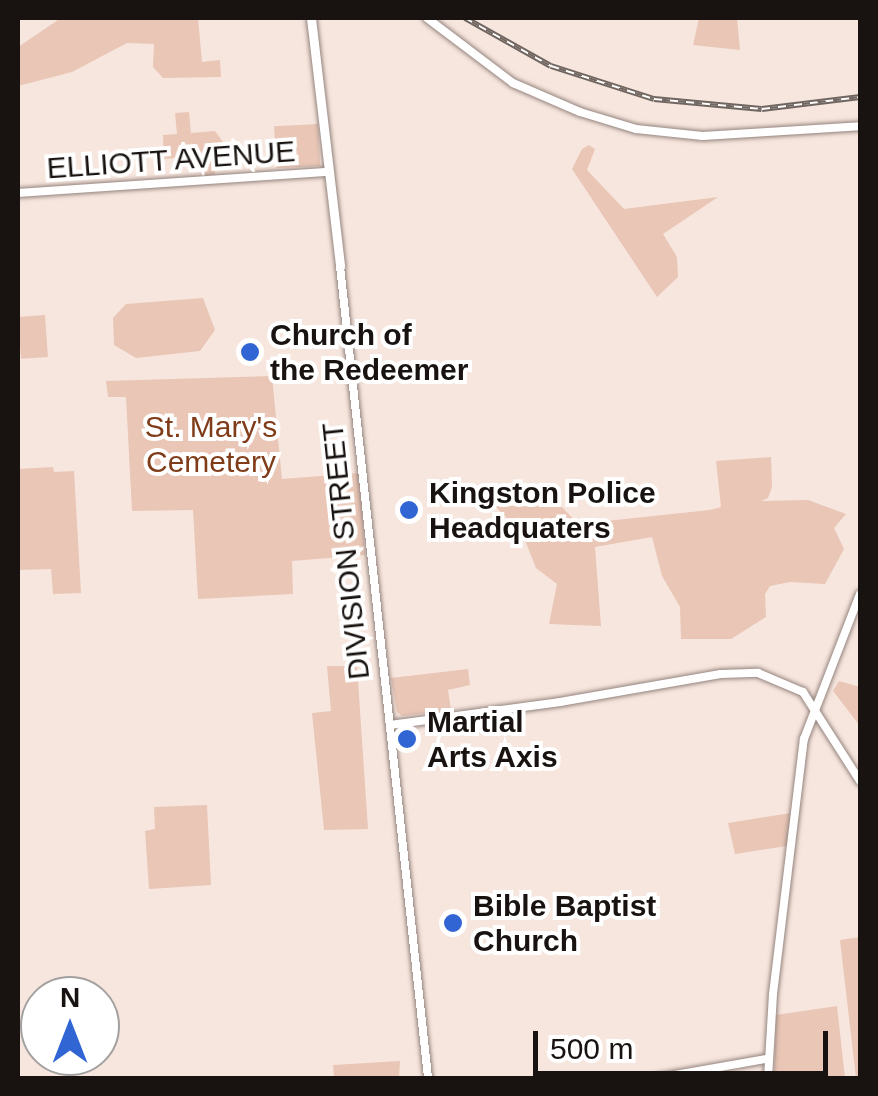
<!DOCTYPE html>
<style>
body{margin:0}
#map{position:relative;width:878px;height:1096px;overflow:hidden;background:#f7e6de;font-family:Arial,sans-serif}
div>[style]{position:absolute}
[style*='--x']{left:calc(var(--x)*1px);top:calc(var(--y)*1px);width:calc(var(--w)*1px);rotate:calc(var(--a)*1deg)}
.green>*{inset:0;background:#e9c6b6;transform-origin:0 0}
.roads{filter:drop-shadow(0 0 2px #94847e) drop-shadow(0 0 2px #94847e)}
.secondary>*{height:8px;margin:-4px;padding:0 4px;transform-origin:4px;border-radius:4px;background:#fff}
.primary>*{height:9px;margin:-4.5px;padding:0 4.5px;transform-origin:4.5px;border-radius:4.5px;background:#fff}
.rail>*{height:6px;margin-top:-3px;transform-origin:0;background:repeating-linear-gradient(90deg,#fff 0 8px,#706661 0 16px);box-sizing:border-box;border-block:2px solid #706661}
.dots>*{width:28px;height:28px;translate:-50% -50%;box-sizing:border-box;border:5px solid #fff;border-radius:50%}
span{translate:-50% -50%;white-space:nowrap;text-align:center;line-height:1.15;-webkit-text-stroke:8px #fff;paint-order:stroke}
.street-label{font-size:30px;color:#181310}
.poi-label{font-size:30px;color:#181310;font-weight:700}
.left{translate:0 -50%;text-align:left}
.park-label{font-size:30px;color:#803c18}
.frame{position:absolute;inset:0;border:20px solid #181310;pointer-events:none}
.north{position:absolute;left:20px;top:976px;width:100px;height:100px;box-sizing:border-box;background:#fff;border:2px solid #a3a19f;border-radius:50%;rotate:0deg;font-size:28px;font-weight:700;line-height:40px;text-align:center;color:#181310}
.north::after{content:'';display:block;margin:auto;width:35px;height:45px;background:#3265d4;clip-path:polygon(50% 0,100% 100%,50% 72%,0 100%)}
.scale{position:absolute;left:533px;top:1031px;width:295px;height:45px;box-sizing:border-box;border:5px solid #181310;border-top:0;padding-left:12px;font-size:30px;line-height:35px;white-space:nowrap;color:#181310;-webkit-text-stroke:8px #fff;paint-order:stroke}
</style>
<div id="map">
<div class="green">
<div style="clip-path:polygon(61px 18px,198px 18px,202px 62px,220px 60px,221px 77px,163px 78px,153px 67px,154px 44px,127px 43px,72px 72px,18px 86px,18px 47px)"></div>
<div style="clip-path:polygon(699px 18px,737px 18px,740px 50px,693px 45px)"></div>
<div style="clip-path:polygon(189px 112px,191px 133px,215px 131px,228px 149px,229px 154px,214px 155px,215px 175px,201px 176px,199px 156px,164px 159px,163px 135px,177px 134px,175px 113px)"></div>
<div style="left:318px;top:124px;width:42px;height:44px;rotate:87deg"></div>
<div style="clip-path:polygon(589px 145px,595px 149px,587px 170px,624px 209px,718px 197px,663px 234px,677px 257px,678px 277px,657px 297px,572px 169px,582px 149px)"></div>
<div style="clip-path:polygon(203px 298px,215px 330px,200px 351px,136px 358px,114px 345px,113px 318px,126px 304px)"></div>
<div style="left:45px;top:315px;width:42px;height:27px;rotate:86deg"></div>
<div style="clip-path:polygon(272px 376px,282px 479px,359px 473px,365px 555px,292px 561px,293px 594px,198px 599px,193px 510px,132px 511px,126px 397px,108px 397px,106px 381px)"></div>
<div style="clip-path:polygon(771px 457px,772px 487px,768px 498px,761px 501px,808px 500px,846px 514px,834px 528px,844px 549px,825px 584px,790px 582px,770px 586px,765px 594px,766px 617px,731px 639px,681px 639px,680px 607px,662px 576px,652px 537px,595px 547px,601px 626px,549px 624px,557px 584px,536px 568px,523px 535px,495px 506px,528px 506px,522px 488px,536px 492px,543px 487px,578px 524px,710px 510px,721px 507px,716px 461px)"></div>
<div style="clip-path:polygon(53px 467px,54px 472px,74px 471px,81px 593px,53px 594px,51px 569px,18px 570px,18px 469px)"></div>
<div style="clip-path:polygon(327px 666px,357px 666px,368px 829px,324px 830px,312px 713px,331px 711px)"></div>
<div style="clip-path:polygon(468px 669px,470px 685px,448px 690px,451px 710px,402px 716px,397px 712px,391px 678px)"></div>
<div style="clip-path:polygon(839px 681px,860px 687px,860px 726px,833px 691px)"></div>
<div style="clip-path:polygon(207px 805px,211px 885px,149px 889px,145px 831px,155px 829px,154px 807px)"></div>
<div style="clip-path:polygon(791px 813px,787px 846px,735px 854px,728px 823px)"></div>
<div style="clip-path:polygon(860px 937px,860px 1078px,856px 1078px,840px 940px)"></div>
<div style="clip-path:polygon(837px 1006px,845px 1078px,774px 1078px,776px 1015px)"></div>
<div style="clip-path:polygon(400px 1061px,399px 1078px,334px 1078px,333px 1065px)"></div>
</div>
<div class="roads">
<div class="secondary">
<div style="--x:427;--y:18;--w:108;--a:37.1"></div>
<div style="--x:513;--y:83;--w:73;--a:23.4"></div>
<div style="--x:580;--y:112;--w:59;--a:16.9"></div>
<div style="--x:636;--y:129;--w:67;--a:6"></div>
<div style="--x:703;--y:136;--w:157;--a:-3.6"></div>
<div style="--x:18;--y:193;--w:311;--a:-3.9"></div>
<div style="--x:340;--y:266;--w:817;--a:83.81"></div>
<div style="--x:390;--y:725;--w:172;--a:-7.7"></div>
<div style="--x:560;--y:702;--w:163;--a:-9.9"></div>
<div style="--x:721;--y:674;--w:37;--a:-2"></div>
<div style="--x:758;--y:673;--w:49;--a:22.9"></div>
<div style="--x:803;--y:692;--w:106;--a:57.4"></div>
<div style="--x:658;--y:1078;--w:110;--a:-10"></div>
<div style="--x:768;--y:1078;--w:84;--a:-86.6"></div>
<div style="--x:773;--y:994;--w:257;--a:-83.1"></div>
<div style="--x:804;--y:739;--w:155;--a:-68.9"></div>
</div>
<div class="primary">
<div style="--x:311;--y:18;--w:250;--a:83.3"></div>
</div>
</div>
<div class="rail">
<div style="--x:465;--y:18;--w:98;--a:29.2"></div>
<div style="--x:551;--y:66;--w:108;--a:17.8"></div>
<div style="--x:654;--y:99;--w:108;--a:5.3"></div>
<div style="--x:762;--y:109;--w:99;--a:-7"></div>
</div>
<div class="dots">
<div style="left:250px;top:352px;background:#3265d4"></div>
<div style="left:409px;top:510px;background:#3265d4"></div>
<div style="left:407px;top:739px;background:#3265d4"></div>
<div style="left:453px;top:923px;background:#3265d4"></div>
</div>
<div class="street-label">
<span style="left:171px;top:160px;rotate:-4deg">ELLIOTT AVENUE</span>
<span style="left:346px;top:551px;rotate:-96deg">DIVISION STREET</span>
</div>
<div class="poi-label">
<span class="left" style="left:270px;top:352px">Church of<br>the Redeemer</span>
<span class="left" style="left:429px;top:510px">Kingston Police<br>Headquaters</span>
<span class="left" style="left:427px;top:739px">Martial<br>Arts Axis</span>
<span class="left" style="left:473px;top:923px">Bible Baptist<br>Church</span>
</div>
<div class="park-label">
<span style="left:211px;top:444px">St. Mary's<br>Cemetery</span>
</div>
<div class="frame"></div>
<div class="north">N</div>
<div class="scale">500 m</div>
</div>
